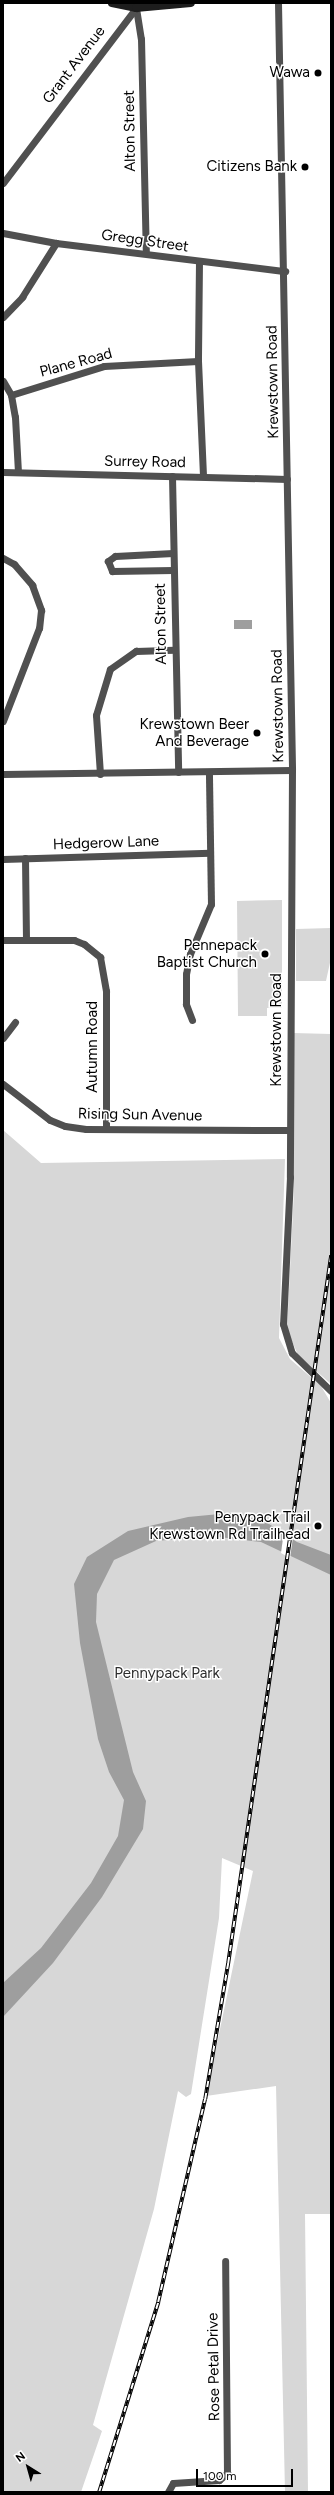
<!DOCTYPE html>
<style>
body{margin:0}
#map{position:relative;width:334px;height:2495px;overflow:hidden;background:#fff;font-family:Figtree,sans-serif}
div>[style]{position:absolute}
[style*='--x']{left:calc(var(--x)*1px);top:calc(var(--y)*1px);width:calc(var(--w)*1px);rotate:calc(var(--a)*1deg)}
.green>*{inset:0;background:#d7d7d7}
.water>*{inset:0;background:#9e9e9e;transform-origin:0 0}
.pier>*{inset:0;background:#fff}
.street>*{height:7px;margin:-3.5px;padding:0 3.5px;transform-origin:3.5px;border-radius:3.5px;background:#505050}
.secondary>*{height:8px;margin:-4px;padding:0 4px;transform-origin:4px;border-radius:4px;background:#1d1d1d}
.rail>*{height:3.5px;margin-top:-1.75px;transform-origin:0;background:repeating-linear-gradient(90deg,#fff 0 6px,#000 0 12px);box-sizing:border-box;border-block:1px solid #000}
.dots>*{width:11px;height:11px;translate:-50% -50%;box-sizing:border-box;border:2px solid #fff;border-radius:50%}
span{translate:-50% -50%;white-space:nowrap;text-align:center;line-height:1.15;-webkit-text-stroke:3px #fff;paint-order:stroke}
.street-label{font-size:15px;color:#000}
.poi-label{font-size:15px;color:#000}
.right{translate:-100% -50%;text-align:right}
.park-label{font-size:15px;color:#2e2e2e}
.frame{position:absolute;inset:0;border:4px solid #000;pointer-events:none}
.north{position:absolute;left:8px;top:2447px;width:40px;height:40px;-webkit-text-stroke:3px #fff;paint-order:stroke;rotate:323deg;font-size:11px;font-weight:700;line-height:16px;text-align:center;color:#000}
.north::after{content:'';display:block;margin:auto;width:14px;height:18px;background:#000;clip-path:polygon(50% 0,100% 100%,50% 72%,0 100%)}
.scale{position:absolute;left:196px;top:2469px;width:97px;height:18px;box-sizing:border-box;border:2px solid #000;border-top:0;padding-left:5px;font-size:12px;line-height:14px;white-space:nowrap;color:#000;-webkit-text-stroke:3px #fff;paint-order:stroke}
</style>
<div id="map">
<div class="green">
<div style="clip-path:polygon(282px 900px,282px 1008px,267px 1008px,267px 1016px,238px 1016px,237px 901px)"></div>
<div style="clip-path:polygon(331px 928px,331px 958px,326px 981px,296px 981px,296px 929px)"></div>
<div style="clip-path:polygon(293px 1033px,331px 1034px,331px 1384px,298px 1355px,287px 1330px,294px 1190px)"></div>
<div style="clip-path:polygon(3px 1130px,41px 1163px,285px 1159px,279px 1338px,290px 1359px,321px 1386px,331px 1403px,331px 2214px,305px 2214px,308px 2492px,285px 2492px,276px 2086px,206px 2096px,253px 1871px,222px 1858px,219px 1918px,191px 2094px,186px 2097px,178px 2091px,154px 2209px,93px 2425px,102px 2431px,81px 2492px,3px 2492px)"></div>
</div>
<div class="water">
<div style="left:234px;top:620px;width:18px;height:9px"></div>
<div style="clip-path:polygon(230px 1513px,266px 1522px,297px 1542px,331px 1555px,331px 1575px,261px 1542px,211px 1536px,156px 1541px,114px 1560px,97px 1594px,96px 1622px,133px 1772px,146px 1801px,143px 1829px,102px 1897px,53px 1963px,3px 2017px,3px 1983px,41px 1948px,91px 1883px,118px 1836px,124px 1800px,109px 1772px,98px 1739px,80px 1643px,74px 1584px,87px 1557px,128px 1531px,188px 1517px)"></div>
</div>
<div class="pier">
<div style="clip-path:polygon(284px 1531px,293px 1537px,290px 1558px,281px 1553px)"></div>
</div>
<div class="street">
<div style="--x:278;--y:3;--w:767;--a:88.95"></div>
<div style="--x:292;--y:770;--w:407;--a:90.3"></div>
<div style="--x:290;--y:1177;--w:147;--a:92.7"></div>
<div style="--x:283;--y:1324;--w:30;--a:73"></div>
<div style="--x:292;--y:1353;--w:54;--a:44.3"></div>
<div style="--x:136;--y:8;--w:31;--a:81"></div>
<div style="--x:141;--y:39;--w:214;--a:88.7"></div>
<div style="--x:3;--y:183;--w:220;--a:-52.8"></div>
<div style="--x:3;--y:233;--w:54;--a:10.7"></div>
<div style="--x:56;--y:243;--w:231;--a:7"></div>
<div style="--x:199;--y:261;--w:100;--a:90.6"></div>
<div style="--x:198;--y:361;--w:114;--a:87.5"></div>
<div style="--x:3;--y:317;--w:28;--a:-46"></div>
<div style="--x:22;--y:297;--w:64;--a:-57.8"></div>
<div style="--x:3;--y:381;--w:16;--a:60"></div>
<div style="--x:11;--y:395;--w:22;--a:80"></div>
<div style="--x:15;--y:417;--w:55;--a:86.9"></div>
<div style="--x:11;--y:395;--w:97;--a:-17.3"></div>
<div style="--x:104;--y:366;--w:94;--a:-3"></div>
<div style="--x:3;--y:472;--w:284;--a:1.4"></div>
<div style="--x:172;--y:476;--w:296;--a:88.8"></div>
<div style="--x:173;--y:553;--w:58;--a:177"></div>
<div style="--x:115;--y:556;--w:9;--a:144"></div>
<div style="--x:108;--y:561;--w:11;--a:68"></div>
<div style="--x:112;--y:571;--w:61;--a:-0.9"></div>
<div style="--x:3;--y:558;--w:13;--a:29"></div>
<div style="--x:14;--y:564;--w:28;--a:49"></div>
<div style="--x:32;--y:585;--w:27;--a:70"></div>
<div style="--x:41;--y:610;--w:18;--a:96"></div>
<div style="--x:39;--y:628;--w:100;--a:111.2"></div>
<div style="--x:3;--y:774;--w:289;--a:-0.8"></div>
<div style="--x:100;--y:774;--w:59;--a:-93.9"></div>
<div style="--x:96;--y:715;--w:48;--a:-73.1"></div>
<div style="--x:110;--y:669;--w:32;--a:-35"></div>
<div style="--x:136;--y:651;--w:38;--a:-2"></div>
<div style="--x:25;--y:858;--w:81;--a:89.3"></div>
<div style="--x:3;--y:859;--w:207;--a:-1.7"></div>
<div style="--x:3;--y:940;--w:71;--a:0"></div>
<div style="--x:74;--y:940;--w:11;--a:22"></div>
<div style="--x:84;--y:944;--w:21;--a:39"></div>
<div style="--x:100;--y:957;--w:35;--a:80"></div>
<div style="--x:106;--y:991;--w:136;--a:90"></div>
<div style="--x:192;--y:1020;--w:17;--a:-111"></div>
<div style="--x:186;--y:1004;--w:30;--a:-90"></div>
<div style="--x:186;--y:974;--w:20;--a:-79"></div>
<div style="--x:190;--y:954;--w:54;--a:-67.2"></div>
<div style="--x:211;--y:904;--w:131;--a:-90.9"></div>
<div style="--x:3;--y:1038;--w:20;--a:-53"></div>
<div style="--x:3;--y:1084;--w:59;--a:37.5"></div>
<div style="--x:50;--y:1120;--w:16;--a:22"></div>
<div style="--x:65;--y:1126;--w:21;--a:8"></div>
<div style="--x:86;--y:1129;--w:203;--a:0.3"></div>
<div style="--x:168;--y:2492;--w:10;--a:-61"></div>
<div style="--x:173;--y:2483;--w:46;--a:-3.7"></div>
<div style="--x:219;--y:2480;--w:11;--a:-41"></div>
<div style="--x:227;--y:2473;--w:212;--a:-90.5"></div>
</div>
<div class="secondary">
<div style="--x:112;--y:3;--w:25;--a:12"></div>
<div style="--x:136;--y:8;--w:55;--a:-5.2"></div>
</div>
<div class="rail">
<div style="--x:99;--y:2492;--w:199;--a:-72.7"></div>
<div style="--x:158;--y:2302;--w:208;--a:-77"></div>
<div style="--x:205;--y:2099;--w:138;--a:-80.4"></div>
<div style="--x:228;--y:1963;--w:715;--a:-81.72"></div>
</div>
<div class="dots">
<div style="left:318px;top:73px;background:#000"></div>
<div style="left:305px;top:167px;background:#000"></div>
<div style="left:257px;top:733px;background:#000"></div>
<div style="left:265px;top:954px;background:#000"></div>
<div style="left:318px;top:1526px;background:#000"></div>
</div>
<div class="street-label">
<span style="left:74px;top:65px;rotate:-53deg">Grant Avenue</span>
<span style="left:130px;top:131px;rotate:-91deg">Alton Street</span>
<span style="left:145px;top:241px;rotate:8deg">Gregg Street</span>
<span style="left:76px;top:363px;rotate:-15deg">Plane Road</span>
<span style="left:273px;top:382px;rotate:-91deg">Krewstown Road</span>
<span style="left:145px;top:462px;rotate:1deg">Surrey Road</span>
<span style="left:161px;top:624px;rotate:-91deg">Alton Street</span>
<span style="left:278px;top:706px;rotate:-91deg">Krewstown Road</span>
<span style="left:106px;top:843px;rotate:-2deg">Hedgerow Lane</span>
<span style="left:277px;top:1030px;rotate:-90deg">Krewstown Road</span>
<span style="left:93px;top:1047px;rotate:-90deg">Autumn Road</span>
<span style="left:140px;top:1115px;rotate:1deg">Rising Sun Avenue</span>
<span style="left:214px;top:2367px;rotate:-91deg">Rose Petal Drive</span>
</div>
<div class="poi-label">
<span class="right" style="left:310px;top:73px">Wawa</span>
<span class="right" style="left:297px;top:167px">Citizens Bank</span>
<span class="right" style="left:249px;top:733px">Krewstown Beer<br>And Beverage</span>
<span class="right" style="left:257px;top:954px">Pennepack<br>Baptist Church</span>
<span class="right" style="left:310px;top:1526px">Penypack Trail<br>Krewstown Rd Trailhead</span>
</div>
<div class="park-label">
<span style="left:167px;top:1674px">Pennypack Park</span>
</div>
<div class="frame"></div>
<div class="north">N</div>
<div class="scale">100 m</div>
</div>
